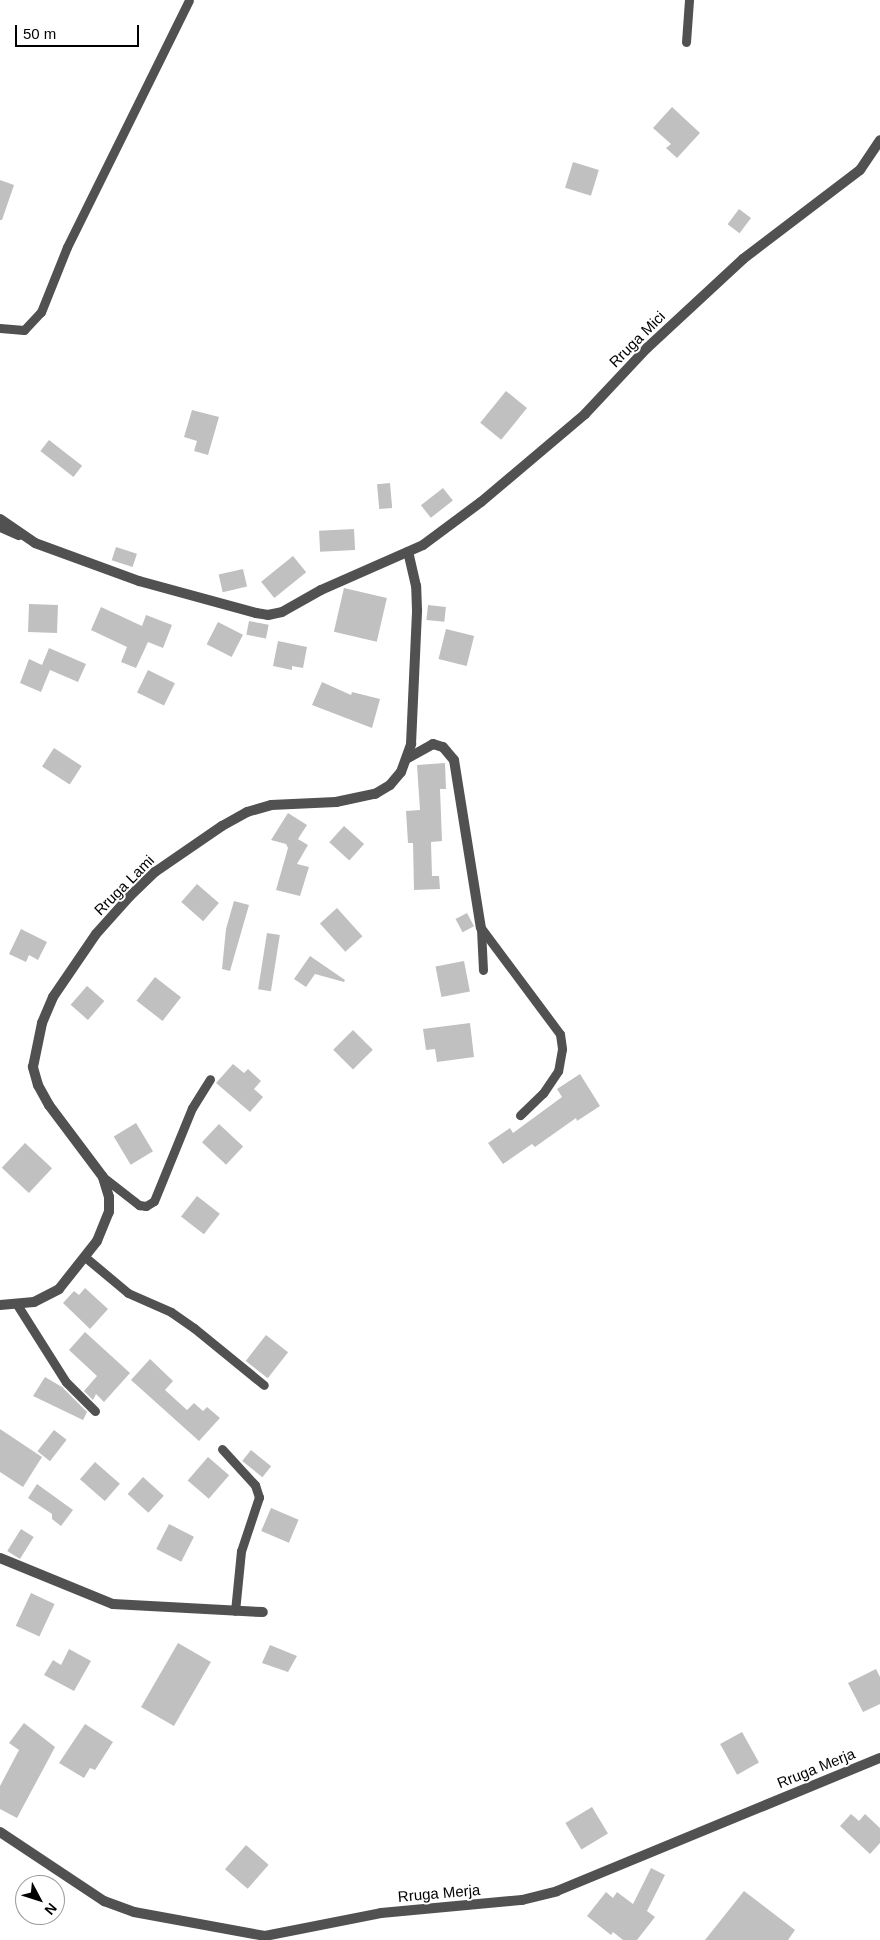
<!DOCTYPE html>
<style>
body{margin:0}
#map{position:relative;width:880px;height:1940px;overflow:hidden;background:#fff;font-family:Helvetica,sans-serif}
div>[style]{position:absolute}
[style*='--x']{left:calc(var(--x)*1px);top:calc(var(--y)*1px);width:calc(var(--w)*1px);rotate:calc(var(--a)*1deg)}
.building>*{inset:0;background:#c0c0c0;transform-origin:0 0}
.service>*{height:9px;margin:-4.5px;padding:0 4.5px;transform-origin:4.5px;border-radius:4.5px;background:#515151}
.minor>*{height:10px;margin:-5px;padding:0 5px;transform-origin:5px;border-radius:5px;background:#515151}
span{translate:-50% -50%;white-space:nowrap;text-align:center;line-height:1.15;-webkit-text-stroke:4px #fff;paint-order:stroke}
.street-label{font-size:15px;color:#000}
.north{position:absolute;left:15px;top:1875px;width:50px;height:50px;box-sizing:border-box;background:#fff;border:1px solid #999;border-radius:50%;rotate:130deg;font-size:14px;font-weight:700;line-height:20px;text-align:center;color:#000}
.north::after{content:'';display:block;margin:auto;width:18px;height:22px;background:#000;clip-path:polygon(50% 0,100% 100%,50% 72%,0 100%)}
.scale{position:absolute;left:15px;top:25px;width:124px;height:22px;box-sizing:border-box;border:2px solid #000;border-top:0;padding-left:6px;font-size:15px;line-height:18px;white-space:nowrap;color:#000;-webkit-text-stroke:4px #fff;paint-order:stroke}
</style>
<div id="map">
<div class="building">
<div style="clip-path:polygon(672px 107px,700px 133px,677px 158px,666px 148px,671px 144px,653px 128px)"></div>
<div style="left:573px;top:162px;width:27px;height:27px;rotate:17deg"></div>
<div style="clip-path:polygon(0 180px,14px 185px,2px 220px,0 220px)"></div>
<div style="left:739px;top:209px;width:15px;height:19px;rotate:37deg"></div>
<div style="left:506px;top:391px;width:27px;height:41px;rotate:39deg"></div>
<div style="clip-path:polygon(192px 410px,219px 417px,208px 455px,194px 451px,197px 441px,184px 437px)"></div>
<div style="left:49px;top:440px;width:42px;height:14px;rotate:38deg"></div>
<div style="left:390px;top:483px;width:25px;height:13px;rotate:85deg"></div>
<div style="left:443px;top:488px;width:16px;height:28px;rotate:52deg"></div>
<div style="left:354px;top:529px;width:21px;height:35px;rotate:87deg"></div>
<div style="left:116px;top:547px;width:22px;height:14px;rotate:18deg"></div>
<div style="left:293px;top:556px;width:21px;height:41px;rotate:51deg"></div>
<div style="left:243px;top:569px;width:18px;height:25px;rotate:77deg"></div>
<div style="left:344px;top:588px;width:44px;height:45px;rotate:13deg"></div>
<div style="left:29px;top:604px;width:29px;height:28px;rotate:2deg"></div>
<div style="left:428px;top:605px;width:18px;height:15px;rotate:6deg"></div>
<div style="clip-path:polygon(101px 607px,142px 626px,146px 615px,172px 625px,163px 648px,148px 642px,136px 668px,121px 662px,127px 647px,91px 630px)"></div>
<div style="left:249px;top:621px;width:20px;height:14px;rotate:11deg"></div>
<div style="left:218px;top:622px;width:28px;height:25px;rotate:27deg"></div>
<div style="left:446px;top:629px;width:29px;height:31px;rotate:14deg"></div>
<div style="clip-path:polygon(278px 641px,307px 647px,303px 668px,292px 666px,292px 670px,273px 666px)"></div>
<div style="clip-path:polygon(49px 648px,86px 664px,78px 682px,50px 670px,41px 692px,20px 683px,29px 659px,42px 665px)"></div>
<div style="left:148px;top:670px;width:30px;height:25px;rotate:26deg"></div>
<div style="clip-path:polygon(322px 682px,351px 695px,352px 692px,380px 699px,372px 728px,312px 705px)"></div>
<div style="left:54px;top:748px;width:33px;height:22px;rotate:33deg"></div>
<div style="clip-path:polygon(445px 763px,446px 789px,440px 789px,442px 841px,431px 842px,432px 876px,439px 876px,440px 889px,414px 890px,413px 843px,408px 843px,406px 811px,420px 810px,417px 765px)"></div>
<div style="clip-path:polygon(288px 813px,307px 825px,298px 839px,308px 845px,297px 864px,309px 867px,300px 896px,276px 890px,288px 848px,286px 844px,271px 840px)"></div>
<div style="left:344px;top:826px;width:27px;height:22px;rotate:42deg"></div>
<div style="left:197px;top:884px;width:29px;height:24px;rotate:41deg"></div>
<div style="clip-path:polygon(234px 901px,249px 905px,230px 971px,222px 969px,226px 929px)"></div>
<div style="left:337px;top:908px;width:38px;height:23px;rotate:48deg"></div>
<div style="left:467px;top:913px;width:15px;height:13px;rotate:62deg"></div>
<div style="clip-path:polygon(21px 929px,47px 942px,38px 960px,29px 955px,26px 962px,9px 954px)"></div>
<div style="left:267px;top:933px;width:13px;height:57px;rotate:9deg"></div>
<div style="clip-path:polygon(310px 956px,345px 980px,344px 982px,315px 974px,306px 987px,294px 979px)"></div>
<div style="left:464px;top:961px;width:31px;height:29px;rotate:79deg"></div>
<div style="left:155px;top:977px;width:33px;height:30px;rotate:38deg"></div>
<div style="left:87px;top:986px;width:23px;height:25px;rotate:41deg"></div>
<div style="clip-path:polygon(470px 1023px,474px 1057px,437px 1062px,435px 1049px,426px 1050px,423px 1029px)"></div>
<div style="left:353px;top:1030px;width:28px;height:28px;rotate:45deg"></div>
<div style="clip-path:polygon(233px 1064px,244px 1073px,248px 1069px,261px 1081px,254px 1089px,263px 1097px,250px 1112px,216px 1083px)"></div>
<div style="clip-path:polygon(580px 1074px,600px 1106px,577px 1121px,576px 1118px,535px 1147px,532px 1144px,503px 1164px,488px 1143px,510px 1128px,513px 1133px,562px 1097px,557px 1089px)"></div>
<div style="left:136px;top:1123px;width:33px;height:26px;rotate:59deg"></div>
<div style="left:219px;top:1124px;width:33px;height:25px;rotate:43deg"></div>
<div style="left:25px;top:1143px;width:37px;height:34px;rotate:43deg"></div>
<div style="left:197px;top:1196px;width:29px;height:26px;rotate:38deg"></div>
<div style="clip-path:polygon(85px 1288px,108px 1309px,90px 1329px,63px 1303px,74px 1291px,79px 1295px)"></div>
<div style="clip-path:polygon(85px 1332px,130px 1373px,104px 1402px,96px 1394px,93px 1400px,84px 1391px,97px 1376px,69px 1350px)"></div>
<div style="left:266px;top:1335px;width:28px;height:33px;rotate:38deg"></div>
<div style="clip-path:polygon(150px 1359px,173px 1381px,165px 1390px,187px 1410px,194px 1403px,203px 1411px,207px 1407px,220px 1418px,199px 1441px,131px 1380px)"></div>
<div style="clip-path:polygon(45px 1377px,62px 1387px,87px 1412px,83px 1420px,33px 1396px)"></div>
<div style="clip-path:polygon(0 1429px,42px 1457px,23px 1487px,0 1472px)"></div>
<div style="left:54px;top:1430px;width:16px;height:27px;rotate:38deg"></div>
<div style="left:251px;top:1450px;width:26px;height:14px;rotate:39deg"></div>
<div style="left:208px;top:1457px;width:28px;height:31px;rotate:41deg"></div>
<div style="left:95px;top:1462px;width:33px;height:23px;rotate:41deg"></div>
<div style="left:143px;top:1477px;width:28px;height:23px;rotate:42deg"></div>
<div style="clip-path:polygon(37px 1484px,73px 1510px,61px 1526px,52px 1519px,52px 1514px,28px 1498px)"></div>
<div style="left:271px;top:1508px;width:30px;height:25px;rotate:23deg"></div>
<div style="left:169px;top:1524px;width:28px;height:28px;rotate:27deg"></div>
<div style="left:21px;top:1529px;width:15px;height:26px;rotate:32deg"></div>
<div style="left:31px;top:1593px;width:26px;height:36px;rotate:25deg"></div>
<div style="left:178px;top:1643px;width:38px;height:74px;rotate:30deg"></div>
<div style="clip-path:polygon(270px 1645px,297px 1656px,288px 1672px,262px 1663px)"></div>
<div style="clip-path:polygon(69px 1649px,91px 1661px,74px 1691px,44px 1675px,53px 1660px,61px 1665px)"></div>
<div style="clip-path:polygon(876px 1669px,880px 1677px,880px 1704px,863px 1712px,848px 1683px)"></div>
<div style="clip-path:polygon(24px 1723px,55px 1747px,17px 1818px,0 1809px,0 1786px,19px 1750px,9px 1743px)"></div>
<div style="clip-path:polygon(85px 1724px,113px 1742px,95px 1770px,90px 1768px,84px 1778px,59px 1763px)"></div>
<div style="left:742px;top:1732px;width:35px;height:25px;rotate:61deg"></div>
<div style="left:592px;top:1807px;width:31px;height:31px;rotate:59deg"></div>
<div style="clip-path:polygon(851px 1814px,859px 1821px,865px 1814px,880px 1828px,880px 1843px,870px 1854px,840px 1826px)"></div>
<div style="left:246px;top:1845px;width:30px;height:32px;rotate:41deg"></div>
<div style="clip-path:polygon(651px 1868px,665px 1875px,647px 1911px,655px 1917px,637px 1940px,623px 1940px,613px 1932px,611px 1935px,587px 1916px,606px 1892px,613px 1898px,617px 1892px,633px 1904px)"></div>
<div style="clip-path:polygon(744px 1891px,795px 1930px,788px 1940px,705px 1940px)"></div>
</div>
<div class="service">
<div style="--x:686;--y:42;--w:42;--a:-85.9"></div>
<div style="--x:0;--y:328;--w:24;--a:5"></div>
<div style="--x:24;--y:330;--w:25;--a:-47"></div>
<div style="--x:41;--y:312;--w:70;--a:-68.2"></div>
<div style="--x:67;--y:247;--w:275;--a:-63.7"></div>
<div style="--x:0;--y:527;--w:20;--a:24"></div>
<div style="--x:481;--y:928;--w:132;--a:53.3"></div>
<div style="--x:560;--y:1034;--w:15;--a:82"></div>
<div style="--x:562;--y:1049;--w:22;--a:100"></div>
<div style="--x:558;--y:1071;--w:27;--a:124"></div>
<div style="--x:543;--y:1093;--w:32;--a:136"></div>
<div style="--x:481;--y:929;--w:41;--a:87.2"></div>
<div style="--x:103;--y:1177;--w:46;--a:37.9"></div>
<div style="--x:139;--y:1205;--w:7;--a:8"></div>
<div style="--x:146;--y:1206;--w:9;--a:-32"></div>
<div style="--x:154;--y:1201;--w:100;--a:-67.8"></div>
<div style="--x:192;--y:1108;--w:34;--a:-58"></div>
<div style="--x:85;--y:1257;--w:56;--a:39.9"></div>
<div style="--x:128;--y:1293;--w:47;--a:23.8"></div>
<div style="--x:171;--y:1312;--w:28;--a:35"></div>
<div style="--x:194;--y:1328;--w:90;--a:39.2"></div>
<div style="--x:16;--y:1303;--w:93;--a:57.7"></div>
<div style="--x:66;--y:1382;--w:41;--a:45"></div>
<div style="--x:222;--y:1449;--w:49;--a:47.5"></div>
<div style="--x:255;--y:1485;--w:13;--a:72"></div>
<div style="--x:259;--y:1497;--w:57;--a:108.4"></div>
<div style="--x:241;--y:1551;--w:60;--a:95.7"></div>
</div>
<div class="minor">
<div style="--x:0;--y:519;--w:42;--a:34.4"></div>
<div style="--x:35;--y:543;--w:111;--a:20.1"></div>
<div style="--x:139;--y:581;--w:121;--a:15.3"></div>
<div style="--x:256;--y:613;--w:12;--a:9"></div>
<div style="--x:268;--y:615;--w:14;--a:-12"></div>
<div style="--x:282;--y:612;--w:45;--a:-29.4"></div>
<div style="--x:321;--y:590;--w:111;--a:-23.8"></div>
<div style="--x:423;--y:545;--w:72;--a:-36.6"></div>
<div style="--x:481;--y:502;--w:136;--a:-40.2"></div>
<div style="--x:585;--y:414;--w:91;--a:-46.8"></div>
<div style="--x:647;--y:348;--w:131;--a:-42.8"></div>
<div style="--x:743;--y:259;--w:147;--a:-37.3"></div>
<div style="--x:860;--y:170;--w:36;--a:-56"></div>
<div style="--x:408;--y:758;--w:29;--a:-29"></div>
<div style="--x:433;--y:744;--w:10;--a:17"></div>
<div style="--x:443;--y:747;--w:17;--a:50"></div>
<div style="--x:454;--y:760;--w:170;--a:80.9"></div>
<div style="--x:0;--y:1305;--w:34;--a:-5"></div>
<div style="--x:34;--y:1302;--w:28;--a:-27"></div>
<div style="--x:59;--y:1289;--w:61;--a:-51.6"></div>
<div style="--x:97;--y:1241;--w:31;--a:-68"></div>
<div style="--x:109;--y:1212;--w:15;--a:-90"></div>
<div style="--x:109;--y:1197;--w:21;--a:-107"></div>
<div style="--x:103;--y:1177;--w:90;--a:-126.9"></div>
<div style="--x:49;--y:1105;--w:23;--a:-119"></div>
<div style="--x:38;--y:1085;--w:19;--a:-106"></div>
<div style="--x:33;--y:1067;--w:45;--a:-78.4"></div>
<div style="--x:42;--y:1023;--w:28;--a:-67"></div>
<div style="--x:53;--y:997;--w:76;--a:-55.7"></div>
<div style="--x:96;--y:934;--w:51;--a:-48.2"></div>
<div style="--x:130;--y:896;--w:35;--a:-44"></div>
<div style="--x:155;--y:872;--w:81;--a:-34.5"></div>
<div style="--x:222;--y:826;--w:29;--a:-29"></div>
<div style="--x:247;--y:812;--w:25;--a:-16"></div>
<div style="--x:271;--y:805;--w:65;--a:-2.6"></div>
<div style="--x:336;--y:802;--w:40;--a:-12"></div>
<div style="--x:375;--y:794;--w:17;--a:-31"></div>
<div style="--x:390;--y:785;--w:17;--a:-50"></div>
<div style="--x:401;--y:772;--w:30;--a:-70"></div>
<div style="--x:411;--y:744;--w:134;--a:-87.4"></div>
<div style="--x:417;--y:610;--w:24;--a:-92"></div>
<div style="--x:416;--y:586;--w:35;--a:-103"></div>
<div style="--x:0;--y:1558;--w:122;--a:22.2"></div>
<div style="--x:113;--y:1604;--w:150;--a:3.1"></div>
<div style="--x:0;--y:1832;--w:125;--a:33.6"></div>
<div style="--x:104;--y:1901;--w:32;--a:20"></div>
<div style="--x:134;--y:1912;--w:133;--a:10.4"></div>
<div style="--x:265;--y:1936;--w:118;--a:-11.2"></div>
<div style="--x:381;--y:1913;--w:142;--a:-5.3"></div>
<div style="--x:522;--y:1900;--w:36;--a:-14"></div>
<div style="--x:557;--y:1891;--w:349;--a:-22.4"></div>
</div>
<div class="street-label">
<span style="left:637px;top:339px;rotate:-45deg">Rruga Mici</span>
<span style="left:124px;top:885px;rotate:-45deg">Rruga Lami</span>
<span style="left:816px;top:1768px;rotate:-22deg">Rruga Merja</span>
<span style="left:439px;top:1893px;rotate:-5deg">Rruga Merja</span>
</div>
<div class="north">N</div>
<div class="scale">50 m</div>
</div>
